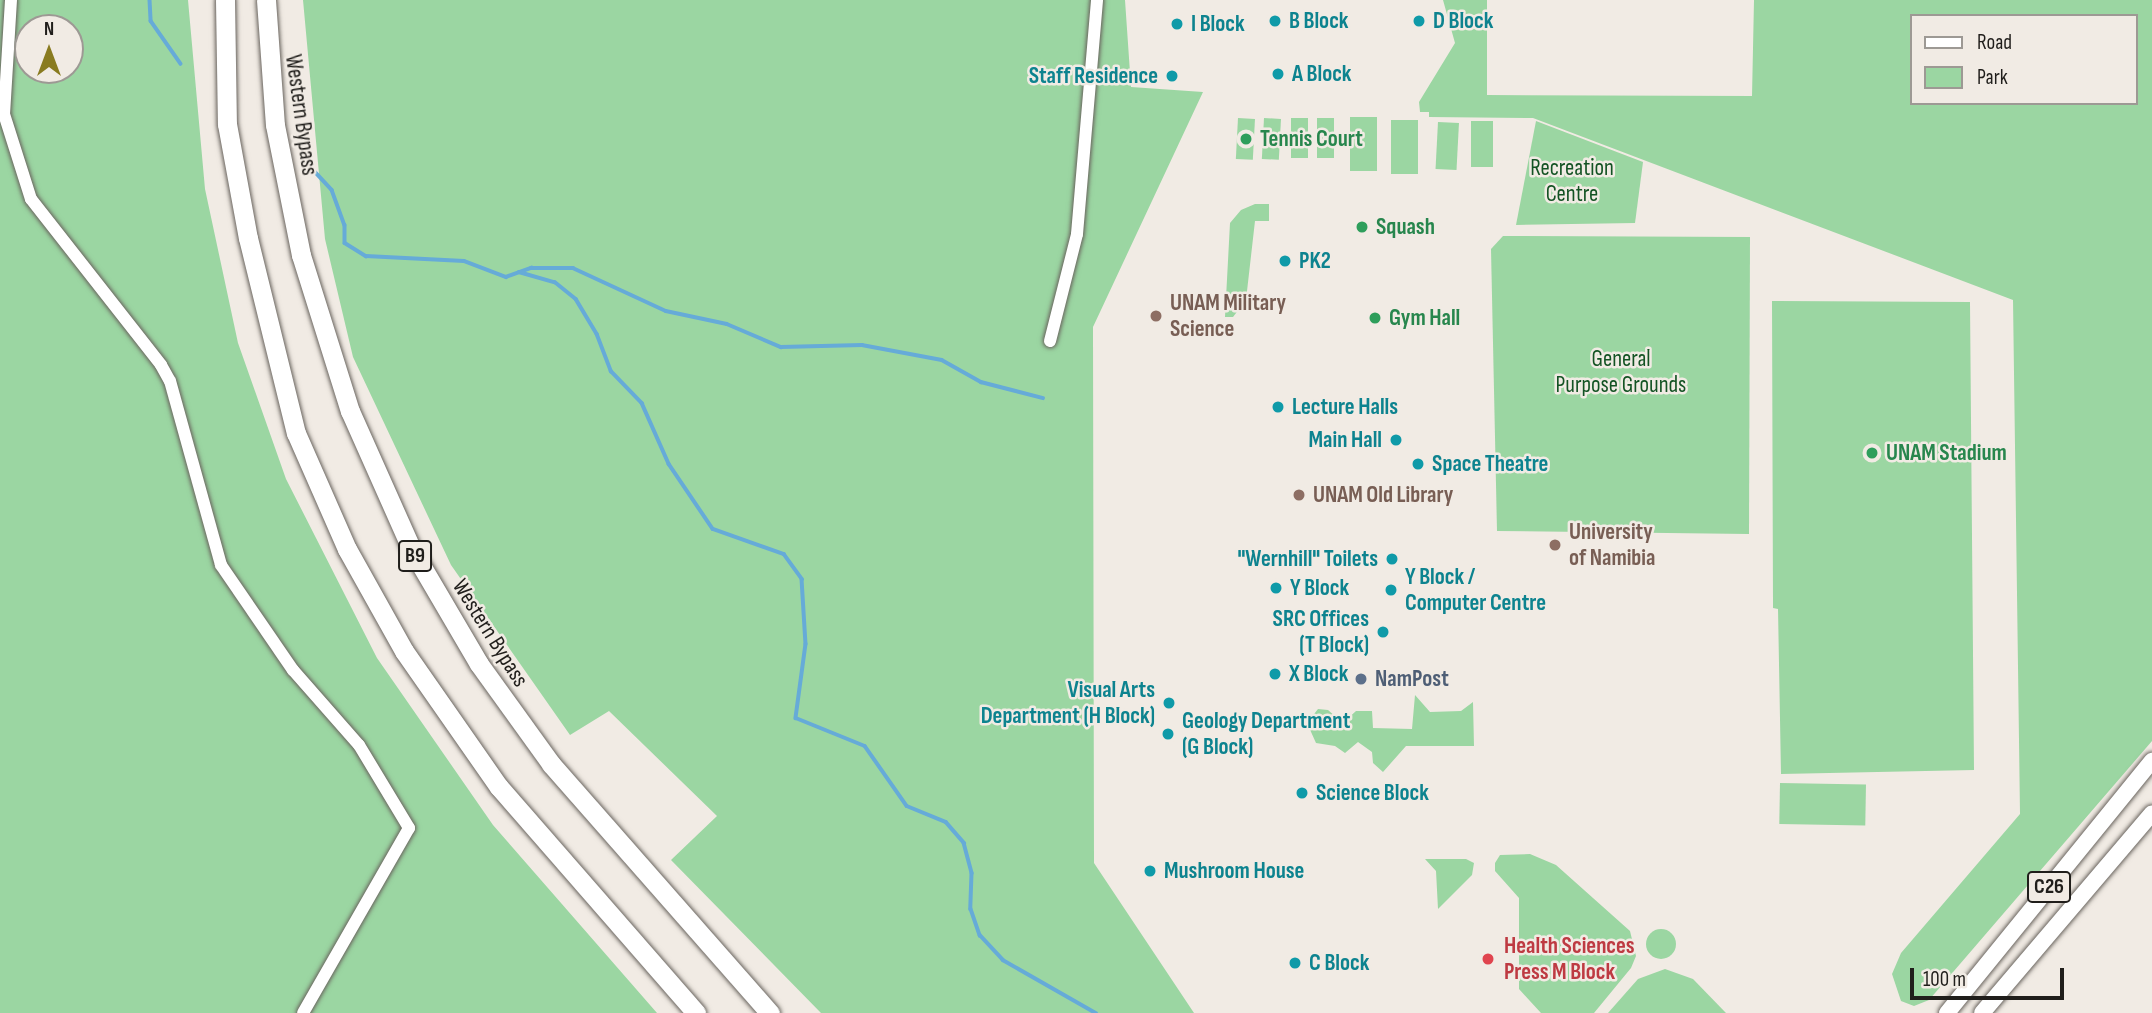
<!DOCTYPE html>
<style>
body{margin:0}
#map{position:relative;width:2152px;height:1013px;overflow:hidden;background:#f1ebe4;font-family:"Sofia Sans Condensed",sans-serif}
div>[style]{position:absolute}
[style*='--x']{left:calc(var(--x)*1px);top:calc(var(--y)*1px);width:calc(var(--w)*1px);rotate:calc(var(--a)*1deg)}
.green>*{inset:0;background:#9bd6a2;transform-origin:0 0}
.round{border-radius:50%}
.stream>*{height:3.5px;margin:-1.75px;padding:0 1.75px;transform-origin:1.75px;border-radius:1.75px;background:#66abd8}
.roads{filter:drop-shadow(0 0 2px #69645e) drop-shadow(0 0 2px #69645e)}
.minor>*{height:12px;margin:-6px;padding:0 6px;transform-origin:6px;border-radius:6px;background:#fff}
.major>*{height:16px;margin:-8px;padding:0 8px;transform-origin:8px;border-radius:8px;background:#fff}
.highway>*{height:19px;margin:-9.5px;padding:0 9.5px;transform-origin:9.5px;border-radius:9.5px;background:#fff}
.dots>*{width:19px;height:19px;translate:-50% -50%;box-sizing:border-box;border:4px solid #f1ebe4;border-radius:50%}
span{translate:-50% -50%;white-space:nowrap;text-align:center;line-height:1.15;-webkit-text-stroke:5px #f1ebe4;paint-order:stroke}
.shield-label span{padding:2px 5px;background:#f1ebe4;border:2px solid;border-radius:5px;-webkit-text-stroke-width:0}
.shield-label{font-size:21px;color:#201e1b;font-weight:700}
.culture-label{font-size:23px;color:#0d838f;font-weight:700}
.left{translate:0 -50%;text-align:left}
.right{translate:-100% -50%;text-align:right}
.street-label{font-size:23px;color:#201e1b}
.leisure-label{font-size:23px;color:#27864d;font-weight:700}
.park-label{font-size:23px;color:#135323}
.education-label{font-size:23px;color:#785e54;font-weight:700}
.service-label{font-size:23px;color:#4e5e75;font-weight:700}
.health-label{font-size:23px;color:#be3a42;font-weight:700}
.legend{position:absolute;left:1910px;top:14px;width:228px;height:91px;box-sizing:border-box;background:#f1ebe4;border:2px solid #9d9994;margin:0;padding:9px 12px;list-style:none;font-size:21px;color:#201e1b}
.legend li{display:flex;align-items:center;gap:14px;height:35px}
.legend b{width:35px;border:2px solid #9d9994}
.north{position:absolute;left:14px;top:14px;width:70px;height:70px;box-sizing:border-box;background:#f1ebe4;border:2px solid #9d9994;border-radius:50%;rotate:0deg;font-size:19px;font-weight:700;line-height:28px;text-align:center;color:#201e1b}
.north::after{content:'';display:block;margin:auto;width:24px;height:32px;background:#897b20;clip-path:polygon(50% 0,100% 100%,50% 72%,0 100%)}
.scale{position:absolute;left:1910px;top:968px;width:154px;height:32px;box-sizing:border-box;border:4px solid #201e1b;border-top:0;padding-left:9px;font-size:21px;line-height:24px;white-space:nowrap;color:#201e1b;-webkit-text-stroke:5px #f1ebe4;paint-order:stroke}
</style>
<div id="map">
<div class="green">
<div style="clip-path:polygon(evenodd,0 0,188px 0,205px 189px,238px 343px,286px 479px,377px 658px,493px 825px,657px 1013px,0 1013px,0 0,28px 28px,70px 28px,70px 70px,28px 70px,28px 28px)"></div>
<div style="clip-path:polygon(303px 0,1125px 0,1131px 87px,1203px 92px,1093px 327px,1094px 863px,1194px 1013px,821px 1013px,671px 860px,717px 816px,609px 711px,570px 735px,451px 565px,353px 357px,325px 239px)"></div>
<div style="clip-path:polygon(evenodd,1443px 0,1487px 0,1487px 95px,1752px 96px,1754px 0,2152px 0,2152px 741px,1929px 1000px,1914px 1006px,1901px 1001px,1892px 974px,1901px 953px,2020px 814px,2013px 300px,1533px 118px,1429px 117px,1429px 112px,1420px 112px,1419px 102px,1455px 43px,1443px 0,1912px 16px,2136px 16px,2136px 103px,1912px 103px,1912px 16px)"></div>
<div style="left:1350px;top:117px;width:27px;height:54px"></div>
<div style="left:1238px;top:118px;width:17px;height:41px;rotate:3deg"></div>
<div style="left:1264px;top:118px;width:17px;height:41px;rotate:3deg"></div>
<div style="left:1291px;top:118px;width:17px;height:40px"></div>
<div style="left:1317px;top:118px;width:17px;height:40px"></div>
<div style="left:1391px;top:120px;width:27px;height:54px"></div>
<div style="left:1471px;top:121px;width:22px;height:46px"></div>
<div style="clip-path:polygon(1536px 121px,1643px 162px,1635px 223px,1516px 225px)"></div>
<div style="left:1438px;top:122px;width:21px;height:47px;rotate:3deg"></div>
<div style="clip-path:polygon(1255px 204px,1269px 204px,1269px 221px,1255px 221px,1246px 300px,1233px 317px,1225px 317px,1230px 223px,1241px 210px)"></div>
<div style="clip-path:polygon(1503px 236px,1750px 237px,1749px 534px,1497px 531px,1491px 249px)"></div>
<div style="clip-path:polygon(1772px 301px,1970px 302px,1974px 770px,1781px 774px,1778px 609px,1773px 608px)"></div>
<div style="clip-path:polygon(1415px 695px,1430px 712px,1461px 711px,1473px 702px,1474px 746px,1406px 746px,1383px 772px,1373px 763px,1372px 752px,1358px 742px,1345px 753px,1335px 746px,1316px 743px,1307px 723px,1318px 709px,1328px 710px,1343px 723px,1356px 711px,1372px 711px,1373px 728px,1412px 729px)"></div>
<div style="left:1780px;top:783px;width:86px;height:41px;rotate:1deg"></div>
<div style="clip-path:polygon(1530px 854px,1556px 865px,1630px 931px,1636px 956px,1631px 968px,1594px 1013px,1541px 1013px,1519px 989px,1519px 898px,1495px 871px,1495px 863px,1500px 855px)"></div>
<div style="clip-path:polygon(1425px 859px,1466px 859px,1474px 863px,1472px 875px,1438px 909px,1436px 871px)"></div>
<div class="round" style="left:1646px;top:929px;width:30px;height:30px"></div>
<div style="clip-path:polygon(1665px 969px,1693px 979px,1726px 1013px,1608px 1013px,1638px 979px)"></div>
</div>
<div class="stream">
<div style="--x:150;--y:0;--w:21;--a:87"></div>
<div style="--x:151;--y:21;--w:52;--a:55.1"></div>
<div style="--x:306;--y:162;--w:38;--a:47"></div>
<div style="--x:332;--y:190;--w:37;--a:70"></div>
<div style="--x:345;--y:225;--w:18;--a:90"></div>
<div style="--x:345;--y:243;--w:25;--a:32"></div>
<div style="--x:366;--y:256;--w:98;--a:2.9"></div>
<div style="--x:464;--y:261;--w:45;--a:20.9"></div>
<div style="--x:506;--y:277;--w:27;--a:-20"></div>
<div style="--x:531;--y:268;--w:42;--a:0"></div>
<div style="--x:573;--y:268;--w:102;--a:24.8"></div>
<div style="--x:666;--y:311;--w:62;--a:12"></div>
<div style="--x:727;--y:324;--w:59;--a:23.1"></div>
<div style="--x:781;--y:347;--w:81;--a:-1.4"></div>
<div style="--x:862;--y:345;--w:81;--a:10.6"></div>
<div style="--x:942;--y:360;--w:45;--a:29.4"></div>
<div style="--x:981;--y:382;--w:64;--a:14.5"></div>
<div style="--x:519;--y:272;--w:37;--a:16"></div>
<div style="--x:555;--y:282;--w:27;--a:39"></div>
<div style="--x:576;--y:299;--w:41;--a:59"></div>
<div style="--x:597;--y:334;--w:40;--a:69"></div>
<div style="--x:611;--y:371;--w:45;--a:45.9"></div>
<div style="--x:642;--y:403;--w:67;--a:66.1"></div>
<div style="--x:669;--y:464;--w:78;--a:55.9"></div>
<div style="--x:713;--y:529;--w:75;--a:19.4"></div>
<div style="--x:784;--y:554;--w:31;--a:54"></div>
<div style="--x:802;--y:579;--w:65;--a:86.5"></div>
<div style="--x:806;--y:644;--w:75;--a:97.7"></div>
<div style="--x:796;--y:718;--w:74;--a:22.1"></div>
<div style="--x:865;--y:746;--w:73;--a:55"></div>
<div style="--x:907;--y:806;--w:42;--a:22.3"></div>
<div style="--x:946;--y:822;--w:28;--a:49"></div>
<div style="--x:964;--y:843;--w:31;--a:75"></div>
<div style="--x:972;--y:873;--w:36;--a:92"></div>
<div style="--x:971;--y:909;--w:28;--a:71"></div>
<div style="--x:980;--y:935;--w:34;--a:47"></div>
<div style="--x:1003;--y:960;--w:107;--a:29.7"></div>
</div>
<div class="roads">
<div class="minor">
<div style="--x:11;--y:0;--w:114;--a:93.5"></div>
<div style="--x:4;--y:114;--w:89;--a:72.4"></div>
<div style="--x:31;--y:199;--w:211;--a:51.9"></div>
<div style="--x:161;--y:365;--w:18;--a:61"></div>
<div style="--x:170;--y:381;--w:191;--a:74.5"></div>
<div style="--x:221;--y:565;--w:127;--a:55.6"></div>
<div style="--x:293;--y:670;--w:100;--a:48.7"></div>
<div style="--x:359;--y:745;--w:97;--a:58.9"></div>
<div style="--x:409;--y:828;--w:213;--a:119.8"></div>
<div style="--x:1050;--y:341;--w:110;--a:-75.8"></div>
<div style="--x:1077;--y:234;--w:235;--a:-85.1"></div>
</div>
<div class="major">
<div style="--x:1947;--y:1013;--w:325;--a:-50.9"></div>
<div style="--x:1982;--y:1013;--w:262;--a:-49.6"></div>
</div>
<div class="highway">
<div style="--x:225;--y:0;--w:124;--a:89.1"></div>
<div style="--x:227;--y:124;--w:116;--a:79.6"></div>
<div style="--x:248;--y:238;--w:201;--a:76.2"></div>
<div style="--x:296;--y:433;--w:127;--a:66.3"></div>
<div style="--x:347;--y:549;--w:117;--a:60.8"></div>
<div style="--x:404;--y:651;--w:166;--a:55.1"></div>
<div style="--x:499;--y:787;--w:300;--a:48.9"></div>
<div style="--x:266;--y:0;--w:125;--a:85.9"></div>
<div style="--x:275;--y:125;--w:133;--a:78.7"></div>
<div style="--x:301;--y:255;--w:164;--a:72.6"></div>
<div style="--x:350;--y:411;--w:150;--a:66"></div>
<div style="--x:411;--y:548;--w:134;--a:59.6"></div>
<div style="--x:479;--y:664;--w:123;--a:54.2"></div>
<div style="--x:551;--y:764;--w:332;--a:48.7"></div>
</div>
</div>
<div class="dots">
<div style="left:1275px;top:21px;background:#0f9aa8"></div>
<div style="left:1419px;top:21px;background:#0f9aa8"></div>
<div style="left:1177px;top:24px;background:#0f9aa8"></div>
<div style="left:1278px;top:74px;background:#0f9aa8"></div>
<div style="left:1172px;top:76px;background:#0f9aa8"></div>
<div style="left:1246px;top:139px;background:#2e9e5b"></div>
<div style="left:1362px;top:227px;background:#2e9e5b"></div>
<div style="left:1285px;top:261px;background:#0f9aa8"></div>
<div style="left:1156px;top:316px;background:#8d6e63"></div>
<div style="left:1375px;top:318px;background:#2e9e5b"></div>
<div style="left:1278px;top:407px;background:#0f9aa8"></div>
<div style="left:1396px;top:440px;background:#0f9aa8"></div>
<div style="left:1872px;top:453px;background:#2e9e5b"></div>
<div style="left:1418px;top:464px;background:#0f9aa8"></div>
<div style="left:1299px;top:495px;background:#8d6e63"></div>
<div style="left:1555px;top:545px;background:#8d6e63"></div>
<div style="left:1392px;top:559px;background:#0f9aa8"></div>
<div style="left:1276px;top:588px;background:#0f9aa8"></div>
<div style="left:1391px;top:590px;background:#0f9aa8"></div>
<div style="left:1383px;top:632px;background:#0f9aa8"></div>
<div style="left:1275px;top:674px;background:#0f9aa8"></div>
<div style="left:1361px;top:679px;background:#5c6f8a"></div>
<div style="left:1169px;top:703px;background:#0f9aa8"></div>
<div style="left:1168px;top:734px;background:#0f9aa8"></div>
<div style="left:1302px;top:793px;background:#0f9aa8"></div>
<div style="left:1150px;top:871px;background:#0f9aa8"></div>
<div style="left:1488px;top:959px;background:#e0444e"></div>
<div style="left:1295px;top:963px;background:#0f9aa8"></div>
</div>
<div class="shield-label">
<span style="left:415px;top:556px">B9</span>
<span style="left:2049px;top:887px">C26</span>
</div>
<div class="culture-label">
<span class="left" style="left:1289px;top:21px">B Block</span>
<span class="left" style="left:1433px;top:21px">D Block</span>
<span class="left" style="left:1191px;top:24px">I Block</span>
<span class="left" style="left:1292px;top:74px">A Block</span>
<span class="right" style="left:1158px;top:76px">Staff Residence</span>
<span class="left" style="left:1299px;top:261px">PK2</span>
<span class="left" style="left:1292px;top:407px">Lecture Halls</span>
<span class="right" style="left:1382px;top:440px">Main Hall</span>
<span class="left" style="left:1432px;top:464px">Space Theatre</span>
<span class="right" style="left:1378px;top:559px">"Wernhill" Toilets</span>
<span class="left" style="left:1405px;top:590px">Y Block /<br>Computer Centre</span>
<span class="left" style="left:1290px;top:588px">Y Block</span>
<span class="right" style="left:1369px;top:632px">SRC Offices<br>(T Block)</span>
<span class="left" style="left:1289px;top:674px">X Block</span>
<span class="right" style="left:1155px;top:703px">Visual Arts<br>Department (H Block)</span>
<span class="left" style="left:1182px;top:734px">Geology Department<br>(G Block)</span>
<span class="left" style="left:1316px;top:793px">Science Block</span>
<span class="left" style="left:1164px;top:871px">Mushroom House</span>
<span class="left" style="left:1309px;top:963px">C Block</span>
</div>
<div class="street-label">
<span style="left:301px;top:115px;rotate:82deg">Western Bypass</span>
<span style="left:490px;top:633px;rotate:58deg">Western Bypass</span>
</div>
<div class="leisure-label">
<span class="left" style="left:1260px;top:139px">Tennis Court</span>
<span class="left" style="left:1376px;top:227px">Squash</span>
<span class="left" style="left:1389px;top:318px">Gym Hall</span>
<span class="left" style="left:1886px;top:453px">UNAM Stadium</span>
</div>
<div class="park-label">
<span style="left:1572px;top:181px">Recreation<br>Centre</span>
<span style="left:1621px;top:372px">General<br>Purpose Grounds</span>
</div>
<div class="education-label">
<span class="left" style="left:1170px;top:316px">UNAM Military<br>Science</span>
<span class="left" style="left:1313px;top:495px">UNAM Old Library</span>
<span class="left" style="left:1569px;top:545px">University<br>of Namibia</span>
</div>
<div class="service-label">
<span class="left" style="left:1375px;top:679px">NamPost</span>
</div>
<div class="health-label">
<span class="left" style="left:1504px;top:959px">Health Sciences<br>Press M Block</span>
</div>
<ul class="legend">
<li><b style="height:9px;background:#fff"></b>Road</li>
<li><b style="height:19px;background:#9bd6a2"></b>Park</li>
</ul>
<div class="north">N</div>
<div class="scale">100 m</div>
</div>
